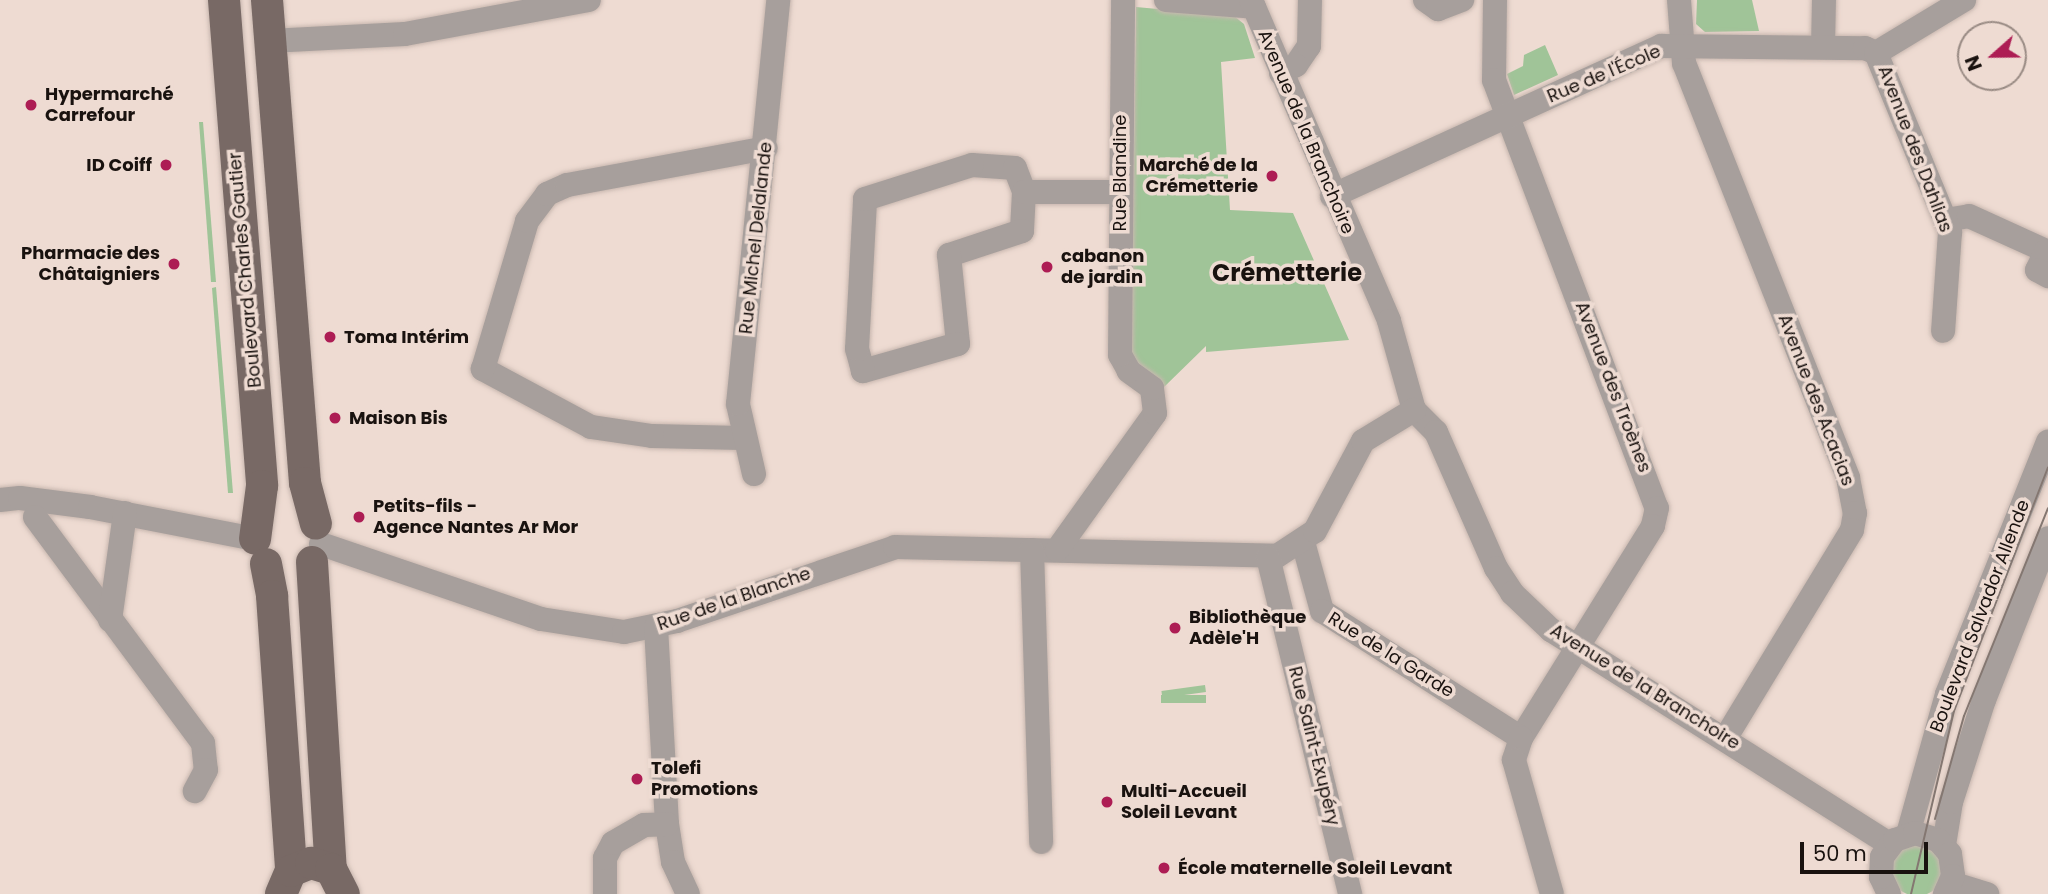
<!DOCTYPE html>
<meta charset="utf-8">
<style>
body{margin:0}
#map{position:relative;width:2048px;height:894px;overflow:hidden;background:#eedbd2;font-family:Poppins,sans-serif}
div>[style]{position:absolute}
[style*='--x']{left:calc(var(--x)*1px);top:calc(var(--y)*1px);width:calc(var(--w)*1px);rotate:calc(var(--a)*1deg)}
.green>*{inset:0;background:#a0c498;transform-origin:0 0}
.round{border-radius:50%}
.roads{filter:drop-shadow(0 0 2px #c8b7af) drop-shadow(0 0 2px #c8b7af)}
.minor>*{height:24px;margin:-12px;padding:0 12px;transform-origin:12px;border-radius:12px;background:#a79f9c}
.major>*{height:32px;margin:-16px;padding:0 16px;transform-origin:16px;border-radius:16px;background:#786965}
.tram>*{height:2px;margin:-1px;padding:0 1px;transform-origin:1px;border-radius:1px;background:#847771}
.dots>*{width:19px;height:19px;translate:-50% -50%;box-sizing:border-box;border:4px solid #eedbd2;border-radius:50%}
span{translate:-50% -50%;white-space:nowrap;text-align:center;line-height:1.15;-webkit-text-stroke:7px #eedbd2;paint-order:stroke}
.street-label{font-size:18px;color:#19120f}
.poi-label{font-size:18px;color:#19120f;font-weight:700}
.left{translate:0 -50%;text-align:left}
.right{translate:-100% -50%;text-align:right}
.district-label{font-size:24px;color:#19120f;font-weight:700}
.north{position:absolute;left:1957px;top:21px;width:70px;height:70px;box-sizing:border-box;background:#eedbd2;border:2px solid #998b84;border-radius:50%;rotate:249deg;font-size:19px;font-weight:700;line-height:28px;text-align:center;color:#19120f}
.north::after{content:'';display:block;margin:auto;width:24px;height:32px;background:#ad1d54;clip-path:polygon(50% 0,100% 100%,50% 72%,0 100%)}
.scale{position:absolute;left:1800px;top:842px;width:128px;height:32px;box-sizing:border-box;border:4px solid #19120f;border-top:0;padding-left:9px;font-size:21px;line-height:24px;white-space:nowrap;color:#19120f;-webkit-text-stroke:5px #eedbd2;paint-order:stroke}
</style>
<div id="map">
<div class="green">
<div style="clip-path:polygon(1697px 0,1752px 0,1759px 31px,1705px 32px,1696px 24px)"></div>
<div style="clip-path:polygon(1136px 7px,1234px 16px,1244px 24px,1255px 58px,1221px 62px,1230px 210px,1293px 213px,1349px 340px,1206px 352px,1206px 346px,1163px 388px,1131px 356px)"></div>
<div style="clip-path:polygon(1545px 45px,1558px 75px,1514px 95px,1507px 74px,1523px 66px,1524px 55px)"></div>
<div style="clip-path:polygon(199px 122px,203px 122px,216px 282px,211px 282px)"></div>
<div style="clip-path:polygon(216px 287px,233px 493px,228px 493px,212px 288px)"></div>
<div style="left:1205px;top:685px;width:7px;height:44px;rotate:82deg"></div>
<div style="left:1206px;top:695px;width:8px;height:45px;rotate:90deg"></div>
<div class="round" style="left:1891px;top:844px;width:52px;height:52px"></div>
</div>
<div class="roads">
<div class="minor">
<div style="--x:1166;--y:0;--w:88;--a:4.5"></div>
<div style="--x:1251;--y:0;--w:349;--a:66.7"></div>
<div style="--x:1389;--y:321;--w:92;--a:74.3"></div>
<div style="--x:1414;--y:410;--w:31;--a:45"></div>
<div style="--x:1436;--y:432;--w:149;--a:66.2"></div>
<div style="--x:1496;--y:568;--w:30;--a:57"></div>
<div style="--x:1512;--y:593;--w:54;--a:43.5"></div>
<div style="--x:1551;--y:630;--w:401;--a:32.3"></div>
<div style="--x:1425;--y:0;--w:16;--a:35"></div>
<div style="--x:1438;--y:9;--w:26;--a:-21"></div>
<div style="--x:1495;--y:0;--w:80;--a:90.7"></div>
<div style="--x:1494;--y:80;--w:458;--a:69.2"></div>
<div style="--x:1657;--y:508;--w:18;--a:103"></div>
<div style="--x:1653;--y:526;--w:250;--a:121.9"></div>
<div style="--x:1679;--y:0;--w:63;--a:85.5"></div>
<div style="--x:1684;--y:63;--w:446;--a:68.4"></div>
<div style="--x:1848;--y:478;--w:36;--a:79"></div>
<div style="--x:1855;--y:513;--w:17;--a:100"></div>
<div style="--x:1852;--y:530;--w:242;--a:121.3"></div>
<div style="--x:270;--y:41;--w:135;--a:-3"></div>
<div style="--x:405;--y:34;--w:187;--a:-10.5"></div>
<div style="--x:1823;--y:47;--w:47;--a:-88.8"></div>
<div style="--x:1876;--y:53;--w:194;--a:67.5"></div>
<div style="--x:1950;--y:232;--w:99;--a:94"></div>
<div style="--x:1281;--y:73;--w:17;--a:-28"></div>
<div style="--x:1296;--y:65;--w:23;--a:-56"></div>
<div style="--x:1309;--y:46;--w:46;--a:-88.8"></div>
<div style="--x:972;--y:165;--w:43;--a:4"></div>
<div style="--x:1015;--y:168;--w:26;--a:69"></div>
<div style="--x:1024;--y:192;--w:39;--a:93"></div>
<div style="--x:1022;--y:231;--w:77;--a:161.8"></div>
<div style="--x:949;--y:255;--w:89;--a:84.2"></div>
<div style="--x:958;--y:344;--w:99;--a:164.1"></div>
<div style="--x:863;--y:371;--w:23;--a:-105"></div>
<div style="--x:857;--y:349;--w:150;--a:-86.9"></div>
<div style="--x:865;--y:199;--w:112;--a:-17.6"></div>
<div style="--x:1024;--y:192;--w:95;--a:0"></div>
<div style="--x:1332;--y:196;--w:362;--a:-24.5"></div>
<div style="--x:1661;--y:46;--w:204;--a:0.6"></div>
<div style="--x:1865;--y:48;--w:12;--a:24"></div>
<div style="--x:1876;--y:53;--w:103;--a:-31.1"></div>
<div style="--x:1945;--y:220;--w:24;--a:-9"></div>
<div style="--x:1969;--y:216;--w:85;--a:24.4"></div>
<div style="--x:2046;--y:251;--w:21;--a:115"></div>
<div style="--x:2037;--y:270;--w:13;--a:29"></div>
<div style="--x:742;--y:438;--w:90;--a:-178.7"></div>
<div style="--x:652;--y:436;--w:62;--a:-171.6"></div>
<div style="--x:591;--y:427;--w:123;--a:-151.8"></div>
<div style="--x:483;--y:369;--w:154;--a:-73.4"></div>
<div style="--x:527;--y:221;--w:34;--a:-53"></div>
<div style="--x:547;--y:194;--w:22;--a:-24"></div>
<div style="--x:567;--y:185;--w:202;--a:-10.5"></div>
<div style="--x:754;--y:474;--w:72;--a:-102.9"></div>
<div style="--x:738;--y:404;--w:406;--a:-84.3"></div>
<div style="--x:0;--y:500;--w:20;--a:-6"></div>
<div style="--x:20;--y:498;--w:71;--a:7.3"></div>
<div style="--x:90;--y:507;--w:168;--a:11"></div>
<div style="--x:35;--y:517;--w:282;--a:53.4"></div>
<div style="--x:203;--y:743;--w:27;--a:84"></div>
<div style="--x:206;--y:770;--w:24;--a:118"></div>
<div style="--x:1303;--y:542;--w:72;--a:74.6"></div>
<div style="--x:1322;--y:611;--w:236;--a:32.5"></div>
<div style="--x:1521;--y:738;--w:23;--a:108"></div>
<div style="--x:1514;--y:760;--w:139;--a:74.2"></div>
<div style="--x:321;--y:544;--w:232;--a:18.8"></div>
<div style="--x:541;--y:619;--w:84;--a:8.9"></div>
<div style="--x:624;--y:632;--w:54;--a:-11.7"></div>
<div style="--x:677;--y:621;--w:230;--a:-18.7"></div>
<div style="--x:895;--y:547;--w:382;--a:1.3"></div>
<div style="--x:1277;--y:556;--w:45;--a:-33.3"></div>
<div style="--x:1315;--y:531;--w:102;--a:-61.9"></div>
<div style="--x:1363;--y:441;--w:60;--a:-31.3"></div>
<div style="--x:1032;--y:550;--w:292;--a:88.2"></div>
<div style="--x:1057;--y:550;--w:168;--a:-54.4"></div>
<div style="--x:1155;--y:413;--w:25;--a:-97"></div>
<div style="--x:1152;--y:388;--w:29;--a:-144"></div>
<div style="--x:1129;--y:371;--w:18;--a:-119"></div>
<div style="--x:1120;--y:355;--w:355;--a:-89.5"></div>
<div style="--x:1268;--y:557;--w:347;--a:76.3"></div>
<div style="--x:110;--y:620;--w:108;--a:-82"></div>
<div style="--x:656;--y:627;--w:197;--a:86.8"></div>
<div style="--x:667;--y:824;--w:38;--a:81"></div>
<div style="--x:673;--y:862;--w:35;--a:65"></div>
<div style="--x:1908;--y:834;--w:145;--a:-74.4"></div>
<div style="--x:1947;--y:694;--w:272;--a:-68.2"></div>
<div style="--x:1944;--y:845;--w:44;--a:-80.8"></div>
<div style="--x:1951;--y:802;--w:107;--a:-72.1"></div>
<div style="--x:1984;--y:700;--w:174;--a:-68.4"></div>
<div style="--x:1951;--y:883;--w:38;--a:17"></div>
<div style="--x:605;--y:894;--w:36;--a:-90"></div>
<div style="--x:605;--y:858;--w:17;--a:-62"></div>
<div style="--x:613;--y:843;--w:36;--a:-30"></div>
<div style="--x:644;--y:825;--w:23;--a:-2"></div>
<div style="--x:1889;--y:894;--w:19;--a:-115"></div>
<div style="--x:1881;--y:877;--w:20;--a:-87"></div>
<div style="--x:1882;--y:857;--w:21;--a:-53"></div>
<div style="--x:1895;--y:840;--w:21;--a:-19"></div>
<div style="--x:1915;--y:833;--w:24;--a:17"></div>
<div style="--x:1938;--y:840;--w:18;--a:49"></div>
<div style="--x:1950;--y:854;--w:22;--a:82"></div>
<div style="--x:1953;--y:876;--w:20;--a:114"></div>
</div>
<div class="major">
<div style="--x:224;--y:0;--w:487;--a:85.5"></div>
<div style="--x:262;--y:486;--w:53;--a:97.5"></div>
<div style="--x:267;--y:0;--w:484;--a:85.5"></div>
<div style="--x:305;--y:483;--w:42;--a:75"></div>
<div style="--x:312;--y:562;--w:308;--a:86.5"></div>
<div style="--x:266;--y:564;--w:33;--a:79"></div>
<div style="--x:272;--y:596;--w:276;--a:86"></div>
<div style="--x:281;--y:894;--w:25;--a:-67"></div>
<div style="--x:291;--y:871;--w:22;--a:-22"></div>
<div style="--x:311;--y:863;--w:21;--a:17"></div>
<div style="--x:331;--y:869;--w:28;--a:63"></div>
</div>
</div>
<div class="tram">
<div style="--x:1935;--y:819;--w:107;--a:-74.3"></div>
<div style="--x:1964;--y:716;--w:224;--a:-68"></div>
<div style="--x:1911;--y:894;--w:188;--a:-76.8"></div>
<div style="--x:1954;--y:711;--w:261;--a:-68.9"></div>
</div>
<div class="dots">
<div style="left:31px;top:105px;background:#ad1d54"></div>
<div style="left:166px;top:165px;background:#ad1d54"></div>
<div style="left:1272px;top:176px;background:#ad1d54"></div>
<div style="left:174px;top:264px;background:#ad1d54"></div>
<div style="left:1047px;top:267px;background:#ad1d54"></div>
<div style="left:330px;top:337px;background:#ad1d54"></div>
<div style="left:335px;top:418px;background:#ad1d54"></div>
<div style="left:359px;top:517px;background:#ad1d54"></div>
<div style="left:1175px;top:628px;background:#ad1d54"></div>
<div style="left:637px;top:779px;background:#ad1d54"></div>
<div style="left:1107px;top:802px;background:#ad1d54"></div>
<div style="left:1164px;top:868px;background:#ad1d54"></div>
</div>
<div class="street-label">
<span style="left:1604px;top:74px;rotate:-23deg">Rue de l'École</span>
<span style="left:1306px;top:132px;rotate:67deg">Avenue de la Branchoire</span>
<span style="left:1915px;top:149px;rotate:69deg">Avenue des Dahlias</span>
<span style="left:1120px;top:173px;rotate:-90deg">Rue Blandine</span>
<span style="left:756px;top:238px;rotate:-84deg">Rue Michel Delalande</span>
<span style="left:245px;top:270px;rotate:-95deg">Boulevard Charles Gautier</span>
<span style="left:1613px;top:387px;rotate:69deg">Avenue des Troènes</span>
<span style="left:1816px;top:400px;rotate:69deg">Avenue des Acacias</span>
<span style="left:734px;top:599px;rotate:-19deg">Rue de la Blanche</span>
<span style="left:1980px;top:616px;rotate:-69deg">Boulevard Salvador Allende</span>
<span style="left:1391px;top:655px;rotate:32deg">Rue de la Garde</span>
<span style="left:1645px;top:687px;rotate:32deg">Avenue de la Branchoire</span>
<span style="left:1314px;top:746px;rotate:76deg">Rue Saint-Exupéry</span>
</div>
<div class="poi-label">
<span class="left" style="left:45px;top:105px">Hypermarché<br>Carrefour</span>
<span class="right" style="left:152px;top:165px">ID Coiff</span>
<span class="right" style="left:1258px;top:176px">Marché de la<br>Crémetterie</span>
<span class="right" style="left:160px;top:264px">Pharmacie des<br>Châtaigniers</span>
<span class="left" style="left:1061px;top:267px">cabanon<br>de jardin</span>
<span class="left" style="left:344px;top:337px">Toma Intérim</span>
<span class="left" style="left:349px;top:418px">Maison Bis</span>
<span class="left" style="left:373px;top:517px">Petits-fils -<br>Agence Nantes Ar Mor</span>
<span class="left" style="left:1189px;top:628px">Bibliothèque<br>Adèle'H</span>
<span class="left" style="left:651px;top:779px">Tolefi<br>Promotions</span>
<span class="left" style="left:1121px;top:802px">Multi-Accueil<br>Soleil Levant</span>
<span class="left" style="left:1178px;top:868px">École maternelle Soleil Levant</span>
</div>
<div class="district-label">
<span style="left:1287px;top:273px">Crémetterie</span>
</div>
<div class="north">N</div>
<div class="scale">50 m</div>
</div>
